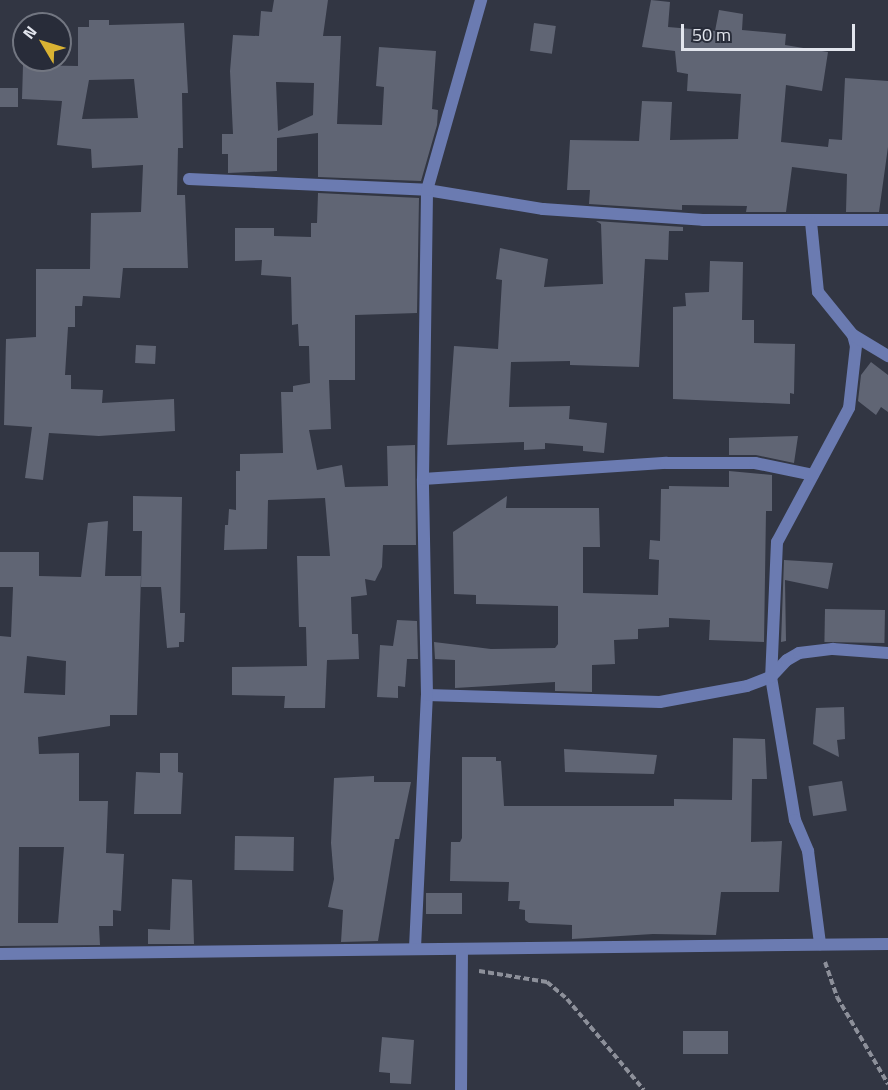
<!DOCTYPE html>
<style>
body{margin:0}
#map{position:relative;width:888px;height:1090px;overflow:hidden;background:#323643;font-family:"Titillium Web",sans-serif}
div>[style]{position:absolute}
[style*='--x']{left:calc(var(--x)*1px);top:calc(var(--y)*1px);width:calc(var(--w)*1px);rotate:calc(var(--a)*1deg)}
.building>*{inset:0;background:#606574;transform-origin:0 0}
.path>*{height:4px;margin-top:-2px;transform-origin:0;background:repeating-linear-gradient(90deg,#8d909a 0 6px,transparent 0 9px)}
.minor>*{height:12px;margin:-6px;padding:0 6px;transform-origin:6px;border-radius:6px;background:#6b7bb1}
span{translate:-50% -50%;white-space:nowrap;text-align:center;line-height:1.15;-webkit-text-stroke:4.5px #282c39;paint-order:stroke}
.north{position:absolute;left:12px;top:12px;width:60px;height:60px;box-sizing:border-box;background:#282c39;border:2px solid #727681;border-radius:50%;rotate:308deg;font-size:16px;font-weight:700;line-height:24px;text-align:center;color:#e2e5ed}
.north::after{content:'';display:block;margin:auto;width:21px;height:27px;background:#dab333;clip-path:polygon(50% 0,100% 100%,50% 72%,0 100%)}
.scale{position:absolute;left:681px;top:24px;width:174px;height:27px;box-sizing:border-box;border:3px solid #e2e5ed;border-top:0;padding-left:8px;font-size:18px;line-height:21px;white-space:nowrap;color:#e2e5ed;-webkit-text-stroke:4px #282c39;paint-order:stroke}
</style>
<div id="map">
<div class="building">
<div style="clip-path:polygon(evenodd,274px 0,328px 0,323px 36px,341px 36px,337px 124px,382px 125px,384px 87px,376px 86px,379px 47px,436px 51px,432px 109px,438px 110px,437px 125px,421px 181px,318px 177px,318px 133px,277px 138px,277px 171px,228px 173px,228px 154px,222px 154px,222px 134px,233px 134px,230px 71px,233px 35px,259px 36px,261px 11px,272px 12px,274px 0,276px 82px,314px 83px,313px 115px,278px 131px,276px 82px)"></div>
<div style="clip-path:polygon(651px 0,670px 2px,668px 27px,715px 31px,719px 10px,743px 14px,742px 30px,786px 34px,785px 45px,828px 52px,822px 91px,786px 85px,781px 142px,828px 147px,829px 139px,842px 140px,845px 78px,888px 81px,888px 147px,879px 212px,846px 212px,847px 174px,792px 167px,786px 212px,746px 212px,747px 206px,682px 205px,682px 210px,589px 204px,590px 190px,567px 190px,570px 140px,639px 141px,642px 101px,672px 102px,670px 140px,738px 139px,741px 94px,687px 91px,688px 74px,677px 72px,675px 51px,642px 47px)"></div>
<div style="clip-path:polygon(evenodd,89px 20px,109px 20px,109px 25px,184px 23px,188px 93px,182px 93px,183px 148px,178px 148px,177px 195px,185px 195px,188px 268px,123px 268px,120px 298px,83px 296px,82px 306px,75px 306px,75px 327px,68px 327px,65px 375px,71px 375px,71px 389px,103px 390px,102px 403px,174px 399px,175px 431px,99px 436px,49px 433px,43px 480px,25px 478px,32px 427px,4px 425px,6px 339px,36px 337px,36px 269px,90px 269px,91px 213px,141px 212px,143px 165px,92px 168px,91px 149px,57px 145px,62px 101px,22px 99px,23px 65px,78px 66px,78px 27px,89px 27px,89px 20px,134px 79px,138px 118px,82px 119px,89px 80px,134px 79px)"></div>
<div style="left:534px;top:23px;width:22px;height:28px;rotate:8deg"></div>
<div style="left:0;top:88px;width:18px;height:19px"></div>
<div style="clip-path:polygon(318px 193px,419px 198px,417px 313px,355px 315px,355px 380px,329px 380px,331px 429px,309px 430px,317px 470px,342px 465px,345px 487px,388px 486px,387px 446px,415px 445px,416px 545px,383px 545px,382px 567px,375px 581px,365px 579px,367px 595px,351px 597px,352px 634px,358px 634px,359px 659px,327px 660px,325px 708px,284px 708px,285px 696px,232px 695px,232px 667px,307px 666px,306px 627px,299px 627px,297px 556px,330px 556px,325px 498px,268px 500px,267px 549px,224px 550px,225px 525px,228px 525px,229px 509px,236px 510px,236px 471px,240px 471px,240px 454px,283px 453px,281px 392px,293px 392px,293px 386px,310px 383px,309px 346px,299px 346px,298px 324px,292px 325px,291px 277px,261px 275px,262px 260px,235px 261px,235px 228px,274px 228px,274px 236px,311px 237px,311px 223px,317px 223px)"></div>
<div style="clip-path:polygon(596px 221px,683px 227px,683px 231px,669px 231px,668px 260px,645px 259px,639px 367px,570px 365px,570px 361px,511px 362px,509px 407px,570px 406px,569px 419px,607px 423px,604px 453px,583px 451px,583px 446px,545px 443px,545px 449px,524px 450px,524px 442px,447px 445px,454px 346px,498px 349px,502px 280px,496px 279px,500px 248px,548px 259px,544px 287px,603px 284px,601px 224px)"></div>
<div style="clip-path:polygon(710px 261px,743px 262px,742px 320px,754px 320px,754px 343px,795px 344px,794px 394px,790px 393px,790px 404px,673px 399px,673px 307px,686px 306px,685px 293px,709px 292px)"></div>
<div style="left:156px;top:346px;width:18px;height:20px;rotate:93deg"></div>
<div style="clip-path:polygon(871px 362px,888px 375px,888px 412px,881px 407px,876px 415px,858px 401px,861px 375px)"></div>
<div style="clip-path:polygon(798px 436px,794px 463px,756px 455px,729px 455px,729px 438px)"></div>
<div style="clip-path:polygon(729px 471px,772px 475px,772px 511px,766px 511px,764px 642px,709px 640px,710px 620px,669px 618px,669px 627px,638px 629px,638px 639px,614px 640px,615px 664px,592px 665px,592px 692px,555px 691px,555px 682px,455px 688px,455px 660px,435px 659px,434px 642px,491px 649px,555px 648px,558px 644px,558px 606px,476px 604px,476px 595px,454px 594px,453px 532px,507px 496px,506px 508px,599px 508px,600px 547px,583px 547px,583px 593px,658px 595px,659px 560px,649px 559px,650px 540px,660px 541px,661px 489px,669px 489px,669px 486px,729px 487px)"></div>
<div style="clip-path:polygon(133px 496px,182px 497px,180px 613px,185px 613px,184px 642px,179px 642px,179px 647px,167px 648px,161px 587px,141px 587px,142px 531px,133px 531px)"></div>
<div style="clip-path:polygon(evenodd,108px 521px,105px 576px,141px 576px,137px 715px,110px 715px,110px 726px,38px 737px,39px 754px,79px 753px,79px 801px,108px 801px,106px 853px,124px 854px,121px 911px,113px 910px,113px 926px,99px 926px,100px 945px,0 946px,0 636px,11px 637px,13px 587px,0 587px,0 552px,39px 552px,39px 576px,81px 577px,88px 523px,108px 521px,27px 656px,66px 661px,65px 695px,24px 693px,27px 656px,108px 521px,19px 847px,64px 847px,58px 923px,18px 923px,19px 847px)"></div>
<div style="clip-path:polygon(784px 560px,833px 563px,828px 589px,785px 580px,786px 641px,781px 642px)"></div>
<div style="left:825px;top:609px;width:60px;height:33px;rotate:1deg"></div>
<div style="clip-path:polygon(397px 620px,417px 621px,418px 659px,407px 659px,405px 687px,398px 686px,398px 698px,377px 697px,380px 645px,393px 646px)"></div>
<div style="clip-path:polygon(844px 707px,845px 739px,837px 740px,839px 757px,813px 744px,816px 708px)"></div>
<div style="clip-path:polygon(733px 738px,765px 739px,767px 779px,752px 779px,751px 842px,782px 841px,779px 892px,721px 892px,716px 935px,653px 934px,572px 939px,572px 925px,529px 923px,525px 920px,525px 910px,519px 909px,520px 901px,508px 901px,509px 882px,450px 881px,451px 842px,460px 842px,462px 838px,462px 757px,496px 757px,496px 761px,501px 761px,504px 806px,674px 806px,674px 799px,732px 800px)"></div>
<div style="clip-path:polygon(564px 749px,657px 755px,654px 774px,565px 772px)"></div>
<div style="clip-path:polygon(160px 753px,178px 753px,178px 772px,183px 773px,181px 814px,134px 814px,136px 772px,160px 773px)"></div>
<div style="clip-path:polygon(374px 776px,374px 782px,411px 782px,399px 839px,395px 839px,378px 941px,341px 942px,343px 910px,328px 907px,334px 879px,331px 843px,334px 778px)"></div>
<div style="left:842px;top:781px;width:30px;height:34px;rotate:81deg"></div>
<div style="left:235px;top:836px;width:59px;height:34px;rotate:1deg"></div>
<div style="clip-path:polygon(172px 879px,192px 880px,194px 944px,148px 944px,148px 929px,170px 930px)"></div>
<div style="left:426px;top:893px;width:36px;height:21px"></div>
<div style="left:683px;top:1031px;width:45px;height:23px"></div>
<div style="clip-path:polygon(382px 1037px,414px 1040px,411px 1084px,390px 1083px,390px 1073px,379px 1072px)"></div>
</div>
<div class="path">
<div style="--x:825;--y:962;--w:37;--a:71"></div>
<div style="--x:837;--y:997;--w:101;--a:59.6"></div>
<div style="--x:479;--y:971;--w:69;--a:9.2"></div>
<div style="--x:547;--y:982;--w:26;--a:40"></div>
<div style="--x:567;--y:999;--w:119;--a:49.8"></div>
</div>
<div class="minor">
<div style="--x:189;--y:179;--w:238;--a:2.6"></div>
<div style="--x:427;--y:190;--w:118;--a:9.3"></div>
<div style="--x:543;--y:209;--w:160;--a:3.9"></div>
<div style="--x:703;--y:220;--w:185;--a:0"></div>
<div style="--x:811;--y:222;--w:70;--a:84.3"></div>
<div style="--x:818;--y:292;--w:55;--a:50.9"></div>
<div style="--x:853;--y:335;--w:11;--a:75"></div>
<div style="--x:856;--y:346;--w:62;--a:96.4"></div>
<div style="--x:849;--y:408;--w:152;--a:118.2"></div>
<div style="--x:777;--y:542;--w:135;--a:92.5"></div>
<div style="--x:771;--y:677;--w:145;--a:80.5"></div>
<div style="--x:795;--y:820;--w:34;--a:67"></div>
<div style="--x:808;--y:851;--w:94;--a:82.6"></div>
<div style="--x:853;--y:335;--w:41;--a:31"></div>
<div style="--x:423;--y:479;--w:244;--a:-3.8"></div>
<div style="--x:666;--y:463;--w:89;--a:0"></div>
<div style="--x:755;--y:463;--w:59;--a:11.7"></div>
<div style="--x:427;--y:695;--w:233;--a:1.7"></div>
<div style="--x:660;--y:702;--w:88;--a:-10.4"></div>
<div style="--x:747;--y:686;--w:26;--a:-21"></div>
<div style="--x:771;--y:677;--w:23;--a:-47"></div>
<div style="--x:787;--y:660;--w:14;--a:-30"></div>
<div style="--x:799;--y:653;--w:34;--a:-7"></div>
<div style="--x:833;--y:649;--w:55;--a:4.2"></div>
<div style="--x:415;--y:948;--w:253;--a:-87.3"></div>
<div style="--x:427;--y:695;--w:216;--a:-91.1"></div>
<div style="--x:423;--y:479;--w:289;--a:-89.2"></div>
<div style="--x:427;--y:190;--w:198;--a:-74.1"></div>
<div style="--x:0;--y:954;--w:888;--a:-0.65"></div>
<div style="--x:461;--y:1090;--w:140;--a:-89.6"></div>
</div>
<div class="north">N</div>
<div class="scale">50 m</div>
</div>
